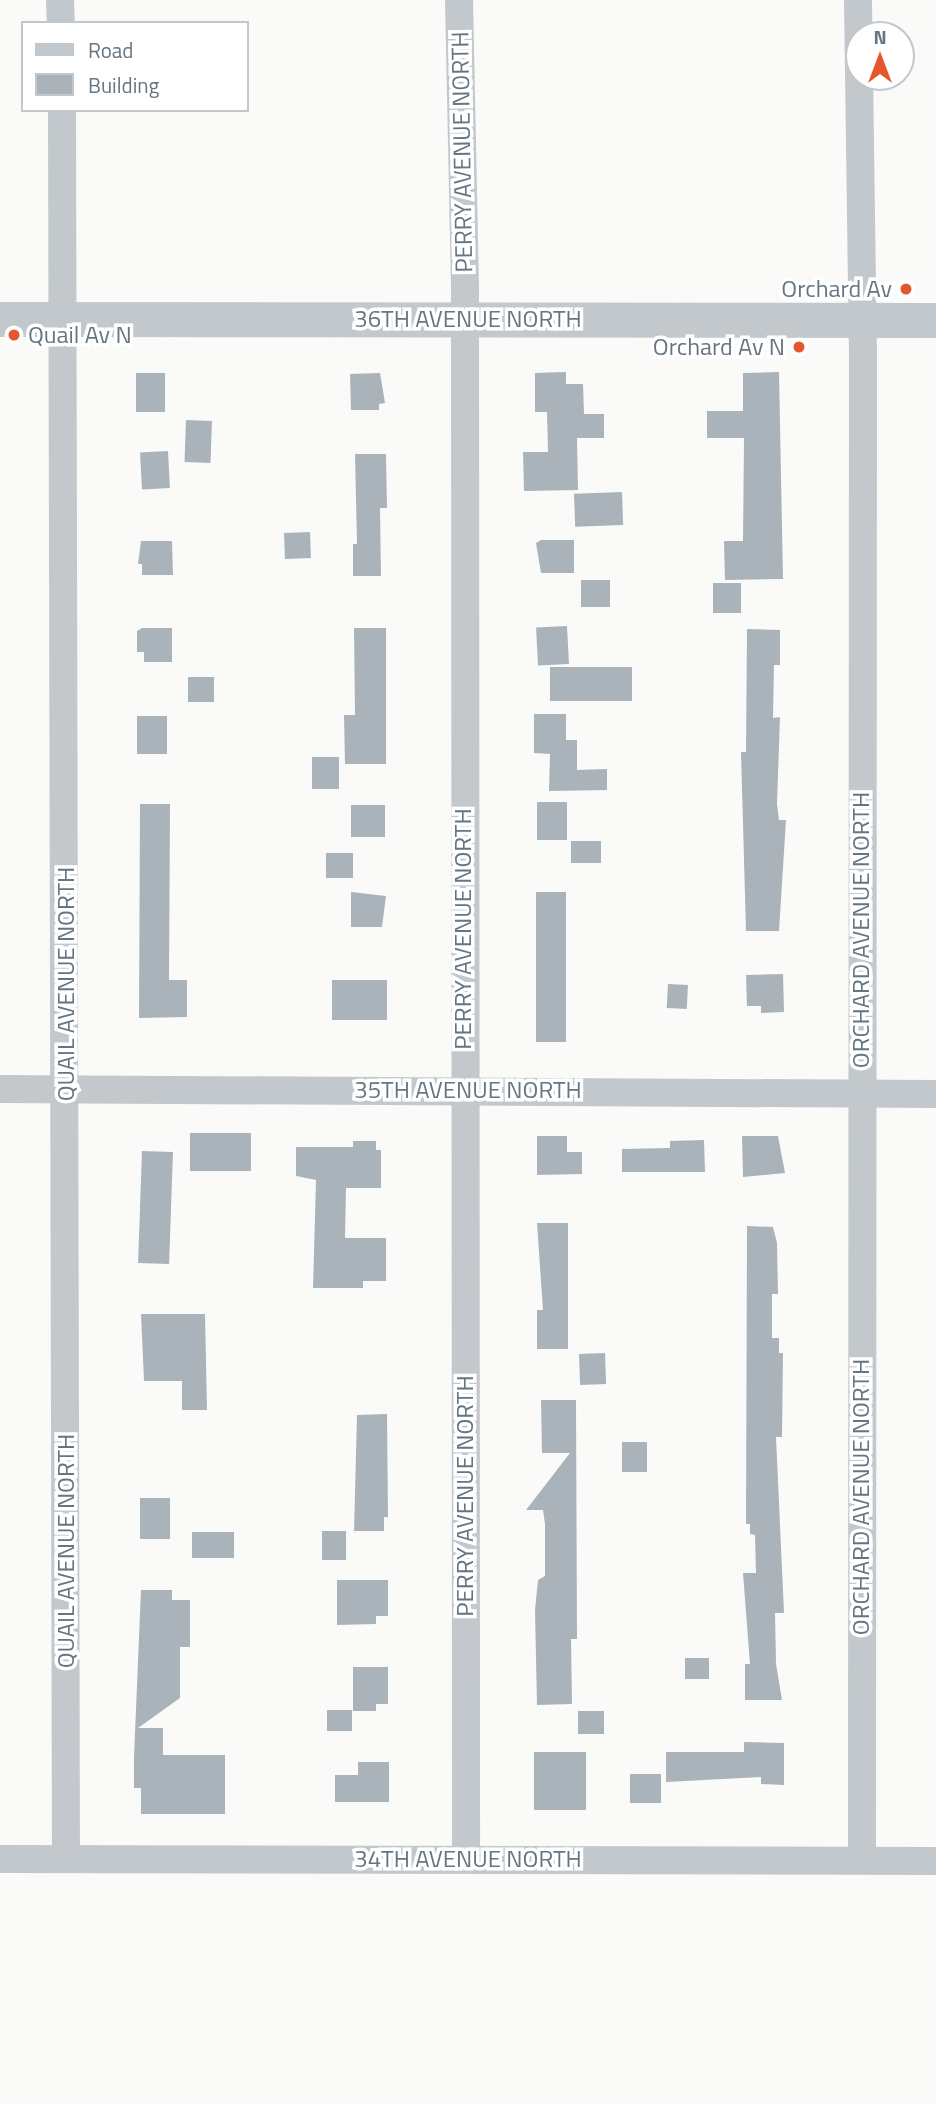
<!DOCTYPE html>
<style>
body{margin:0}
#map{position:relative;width:936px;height:2104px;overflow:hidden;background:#fafaf8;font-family:"Titillium Web",sans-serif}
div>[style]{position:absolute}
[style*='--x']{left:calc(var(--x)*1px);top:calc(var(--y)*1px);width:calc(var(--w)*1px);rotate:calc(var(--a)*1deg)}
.building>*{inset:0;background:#aab3b9;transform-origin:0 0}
.minor>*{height:28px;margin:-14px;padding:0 14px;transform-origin:14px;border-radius:14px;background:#c3c8cc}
.tertiary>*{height:35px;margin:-17.5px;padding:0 17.5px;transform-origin:17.5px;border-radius:17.5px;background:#c3c8cc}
.dots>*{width:19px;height:19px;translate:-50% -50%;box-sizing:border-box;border:4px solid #fff;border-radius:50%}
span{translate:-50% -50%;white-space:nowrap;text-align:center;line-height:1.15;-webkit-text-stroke:7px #fff;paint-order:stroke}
.street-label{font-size:24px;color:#657683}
.poi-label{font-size:24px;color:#657683}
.right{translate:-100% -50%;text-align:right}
.left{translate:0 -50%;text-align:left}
.legend{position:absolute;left:21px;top:21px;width:228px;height:91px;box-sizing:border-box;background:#fff;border:2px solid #c1c8cd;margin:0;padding:9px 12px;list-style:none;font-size:21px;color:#657683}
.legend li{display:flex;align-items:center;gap:14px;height:35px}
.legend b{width:35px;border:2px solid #c1c8cd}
.north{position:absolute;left:845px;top:21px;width:70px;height:70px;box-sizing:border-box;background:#fff;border:2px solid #c1c8cd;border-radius:50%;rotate:0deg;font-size:19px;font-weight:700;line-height:28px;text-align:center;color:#657683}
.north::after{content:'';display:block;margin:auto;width:24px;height:32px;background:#e4572e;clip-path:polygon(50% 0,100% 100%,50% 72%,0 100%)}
</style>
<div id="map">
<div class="building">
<div style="clip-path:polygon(566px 372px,566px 384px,583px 384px,584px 414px,604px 414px,604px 438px,577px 438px,578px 490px,524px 491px,523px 452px,548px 452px,547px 412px,535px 412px,535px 373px)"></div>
<div style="clip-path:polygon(779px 372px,783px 579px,725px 580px,724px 541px,743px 541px,744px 438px,707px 438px,707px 411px,743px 411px,743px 373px)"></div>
<div style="left:136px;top:373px;width:29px;height:39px"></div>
<div style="clip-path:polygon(380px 373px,385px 403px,379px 404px,379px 410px,351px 410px,350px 374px)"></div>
<div style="left:186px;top:420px;width:26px;height:42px;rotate:2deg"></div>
<div style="left:168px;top:451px;width:37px;height:28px;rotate:87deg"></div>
<div style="clip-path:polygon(355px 454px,386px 454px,387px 508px,380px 508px,381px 576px,353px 576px,353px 544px,357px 544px)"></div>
<div style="left:622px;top:492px;width:33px;height:48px;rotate:88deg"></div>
<div style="left:310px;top:532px;width:26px;height:26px;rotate:88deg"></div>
<div style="clip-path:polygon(541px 540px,574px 540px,574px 573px,541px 573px,536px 543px)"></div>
<div style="clip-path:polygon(141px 541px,172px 541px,173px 575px,142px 575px,142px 564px,138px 564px)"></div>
<div style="left:581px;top:580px;width:29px;height:27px"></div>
<div style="left:713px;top:583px;width:28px;height:30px"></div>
<div style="left:567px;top:626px;width:38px;height:31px;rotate:87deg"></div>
<div style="clip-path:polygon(142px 628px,172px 628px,172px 662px,144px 662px,144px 652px,137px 652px,137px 631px)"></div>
<div style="clip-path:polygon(354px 628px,386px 628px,386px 764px,345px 764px,344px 715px,355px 715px)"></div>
<div style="clip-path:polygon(747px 629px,780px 630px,780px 665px,774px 665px,773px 718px,780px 717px,777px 804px,779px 820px,786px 820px,779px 931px,746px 931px,741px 752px,746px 752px)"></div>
<div style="left:550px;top:667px;width:82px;height:34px"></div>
<div style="left:214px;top:677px;width:25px;height:26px;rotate:90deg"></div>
<div style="clip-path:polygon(534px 714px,566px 714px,566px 740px,577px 740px,577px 770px,607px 769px,607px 790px,549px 791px,550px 754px,534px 753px)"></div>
<div style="left:137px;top:716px;width:30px;height:38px"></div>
<div style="left:339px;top:757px;width:32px;height:27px;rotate:90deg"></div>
<div style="left:567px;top:802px;width:38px;height:30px;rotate:90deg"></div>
<div style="clip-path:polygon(140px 804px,170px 804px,169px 980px,187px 980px,187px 1017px,139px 1018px)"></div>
<div style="left:351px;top:805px;width:34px;height:32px"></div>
<div style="left:571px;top:841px;width:30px;height:22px"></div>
<div style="left:326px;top:853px;width:27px;height:25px"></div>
<div style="clip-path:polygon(351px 892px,386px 896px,382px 927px,351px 927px)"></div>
<div style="left:566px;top:892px;width:150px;height:30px;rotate:90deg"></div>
<div style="clip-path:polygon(783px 974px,784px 1012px,761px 1013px,761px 1006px,747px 1006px,746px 975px)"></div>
<div style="left:332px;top:980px;width:55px;height:40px"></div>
<div style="left:668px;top:984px;width:20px;height:24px;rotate:3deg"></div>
<div style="left:190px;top:1133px;width:61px;height:38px"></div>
<div style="clip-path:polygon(537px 1136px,567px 1136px,567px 1152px,582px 1152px,582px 1174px,537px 1175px)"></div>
<div style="clip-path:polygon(742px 1136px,778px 1136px,785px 1173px,743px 1177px)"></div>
<div style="clip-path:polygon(704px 1140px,705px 1172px,622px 1172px,622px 1149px,670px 1148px,670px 1141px)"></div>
<div style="clip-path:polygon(353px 1141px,376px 1141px,376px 1150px,381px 1150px,381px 1188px,346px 1188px,345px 1238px,386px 1238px,386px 1281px,363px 1281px,363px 1288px,313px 1288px,316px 1180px,296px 1176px,296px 1147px,353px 1147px)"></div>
<div style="left:142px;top:1151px;width:31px;height:112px;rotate:2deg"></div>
<div style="clip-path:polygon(537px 1223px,568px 1223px,568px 1349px,537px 1349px,537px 1310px,543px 1310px)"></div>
<div style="clip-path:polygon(747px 1226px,773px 1227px,777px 1243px,778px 1294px,772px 1294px,772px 1338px,779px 1338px,779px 1353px,783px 1353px,782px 1437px,776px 1437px,784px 1613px,775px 1613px,776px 1664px,782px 1700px,745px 1700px,745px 1664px,750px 1664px,743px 1573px,756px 1573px,755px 1535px,750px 1534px,750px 1524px,746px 1524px)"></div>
<div style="clip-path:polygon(141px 1314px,205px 1314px,207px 1410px,182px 1410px,182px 1381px,144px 1381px)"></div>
<div style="left:605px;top:1353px;width:31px;height:26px;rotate:88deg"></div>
<div style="clip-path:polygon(541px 1400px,576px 1400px,577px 1639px,571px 1639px,572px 1704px,537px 1705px,535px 1610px,538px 1580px,545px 1576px,545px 1524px,543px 1510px,526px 1510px,570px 1453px,542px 1453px)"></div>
<div style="clip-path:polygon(387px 1414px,388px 1517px,384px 1517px,384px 1531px,354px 1531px,357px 1415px)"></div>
<div style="left:622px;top:1442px;width:25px;height:30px"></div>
<div style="left:170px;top:1498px;width:41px;height:30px;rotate:90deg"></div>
<div style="left:322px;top:1531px;width:24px;height:29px"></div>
<div style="left:192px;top:1532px;width:42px;height:26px"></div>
<div style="clip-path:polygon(337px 1580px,388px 1580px,388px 1616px,376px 1616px,376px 1624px,337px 1625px)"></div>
<div style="clip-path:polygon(141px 1590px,172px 1590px,172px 1600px,190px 1600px,190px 1647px,180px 1647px,180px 1698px,138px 1728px,163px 1728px,163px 1755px,225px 1755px,225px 1814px,141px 1814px,141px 1788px,134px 1788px,134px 1757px)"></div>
<div style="left:685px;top:1658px;width:24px;height:21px"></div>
<div style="clip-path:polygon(353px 1667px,388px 1667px,388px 1704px,376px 1704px,376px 1711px,353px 1711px)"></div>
<div style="left:327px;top:1710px;width:25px;height:21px"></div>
<div style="left:578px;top:1711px;width:26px;height:23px"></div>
<div style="clip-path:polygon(744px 1742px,784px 1743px,784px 1785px,761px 1784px,761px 1777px,666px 1782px,666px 1752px,744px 1752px)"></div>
<div style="left:586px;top:1752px;width:58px;height:52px;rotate:90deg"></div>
<div style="clip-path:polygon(358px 1762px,389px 1762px,389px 1802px,335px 1802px,335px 1775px,358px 1775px)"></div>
<div style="left:630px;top:1774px;width:31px;height:29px"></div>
</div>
<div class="minor">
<div style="--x:60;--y:0;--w:23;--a:88"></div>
<div style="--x:459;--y:0;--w:289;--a:88.8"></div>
<div style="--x:465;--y:289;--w:1570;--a:89.96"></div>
<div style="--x:858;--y:0;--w:349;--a:89.2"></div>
<div style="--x:863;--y:349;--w:1511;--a:90.04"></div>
<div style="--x:62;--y:110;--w:1749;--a:89.87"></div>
<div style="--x:0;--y:1089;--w:936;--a:0.31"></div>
<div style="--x:0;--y:1859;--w:936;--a:0.12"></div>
</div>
<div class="tertiary">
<div style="--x:0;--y:319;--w:936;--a:0.06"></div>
</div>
<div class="dots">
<div style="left:906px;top:289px;background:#e4572e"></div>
<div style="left:14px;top:335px;background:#e4572e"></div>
<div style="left:799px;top:347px;background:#e4572e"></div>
</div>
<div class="street-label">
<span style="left:462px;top:152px;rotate:-91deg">PERRY AVENUE NORTH</span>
<span style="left:468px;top:319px">36TH AVENUE NORTH</span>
<span style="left:463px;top:929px;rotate:-90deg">PERRY AVENUE NORTH</span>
<span style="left:861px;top:930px;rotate:-90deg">ORCHARD AVENUE NORTH</span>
<span style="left:66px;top:984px;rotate:-90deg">QUAIL AVENUE NORTH</span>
<span style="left:468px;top:1090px">35TH AVENUE NORTH</span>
<span style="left:465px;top:1496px;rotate:-90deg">PERRY AVENUE NORTH</span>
<span style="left:861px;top:1497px;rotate:-90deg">ORCHARD AVENUE NORTH</span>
<span style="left:66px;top:1551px;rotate:-90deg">QUAIL AVENUE NORTH</span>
<span style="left:468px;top:1859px">34TH AVENUE NORTH</span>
</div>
<div class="poi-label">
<span class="right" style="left:892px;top:289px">Orchard Av</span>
<span class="left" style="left:28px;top:335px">Quail Av N</span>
<span class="right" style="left:785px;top:347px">Orchard Av N</span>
</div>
<ul class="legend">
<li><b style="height:9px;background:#c3c8cc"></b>Road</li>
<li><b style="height:19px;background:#aab3b9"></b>Building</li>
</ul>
<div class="north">N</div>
</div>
